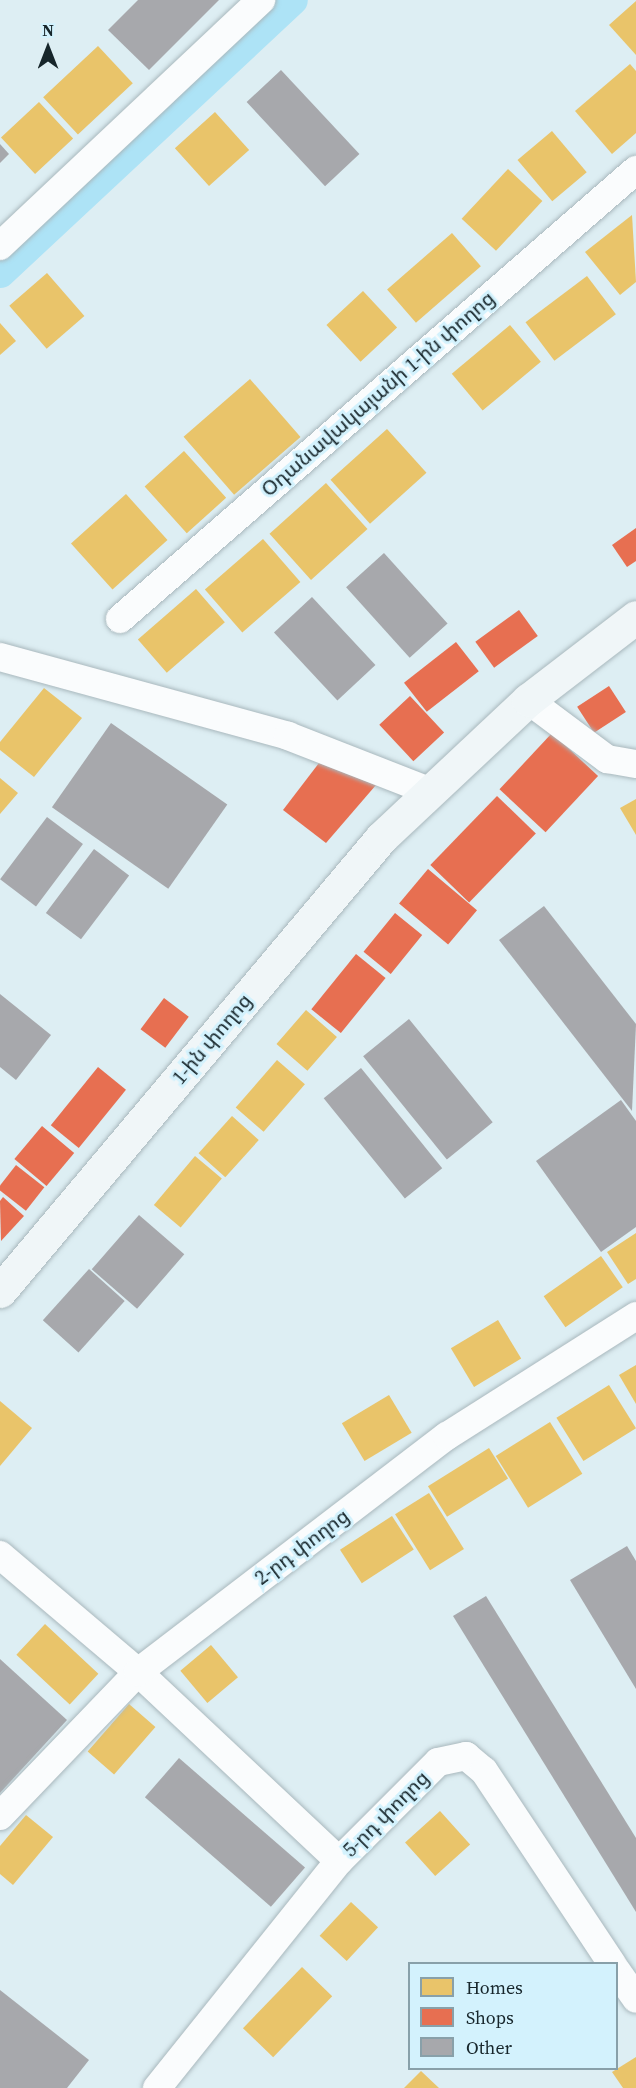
<!DOCTYPE html>
<meta charset="utf-8">
<style>
body{margin:0}
#map{position:relative;width:636px;height:2088px;overflow:hidden;background:#ddeef3;font-family:"Source Serif 4","Noto Sans Armenian",serif}
div>[style]{position:absolute}
[style*='--x']{left:calc(var(--x)*1px);top:calc(var(--y)*1px);width:calc(var(--w)*1px);rotate:calc(var(--a)*1deg)}
.homes>*{inset:0;background:#e9c46a;transform-origin:0 0}
.shops>*{inset:0;background:#e76f51;transform-origin:0 0}
.canal>*{height:32px;margin:-16px;padding:0 16px;transform-origin:16px;border-radius:16px;background:#ade3f6}
.building>*{inset:0;background:#a7a8ac;transform-origin:0 0}
.roads{filter:drop-shadow(0 0 2px #a9b8bd) drop-shadow(0 0 2px #a9b8bd)}
.street>*{height:28px;margin:-14px;padding:0 14px;transform-origin:14px;border-radius:14px;background:#fafcfd}
.secondary>*{height:33px;margin:-16.5px;padding:0 16.5px;transform-origin:16.5px;border-radius:16.5px;background:#f0f6f8}
span{translate:-50% -50%;white-space:nowrap;text-align:center;line-height:1.15;-webkit-text-stroke:6px #d3f2fd;paint-order:stroke}
.street-label{font-size:20px;color:#17262b}
.legend{position:absolute;left:408px;top:1962px;width:210px;height:108px;box-sizing:border-box;background:#d3f2fd;border:2px solid #88a0a9;margin:0;padding:8px 10px;list-style:none;font-size:18px;color:#17262b}
.legend li{display:flex;align-items:center;gap:12px;height:30px}
.legend b{width:30px;border:2px solid #88a0a9}
.north{position:absolute;left:18px;top:18px;width:60px;height:60px;-webkit-text-stroke:4px #d3f2fd;paint-order:stroke;rotate:0deg;font-size:16px;font-weight:700;line-height:24px;text-align:center;color:#17262b}
.north::after{content:'';display:block;margin:auto;width:21px;height:27px;background:#17262b;clip-path:polygon(50% 0,100% 100%,50% 72%,0 100%)}
</style>
<div id="map">
<div class="homes">
<div style="clip-path:polygon(636px 1px,636px 55px,609px 25px)"></div>
<div style="left:98px;top:46px;width:51px;height:75px;rotate:47deg"></div>
<div style="clip-path:polygon(630px 64px,636px 71px,636px 133px,612px 154px,575px 111px)"></div>
<div style="left:39px;top:102px;width:50px;height:52px;rotate:47deg"></div>
<div style="left:215px;top:112px;width:51px;height:54px;rotate:48deg"></div>
<div style="left:552px;top:131px;width:54px;height:45px;rotate:50deg"></div>
<div style="left:508px;top:169px;width:47px;height:68px;rotate:43deg"></div>
<div style="clip-path:polygon(632px 215px,636px 282px,620px 295px,585px 252px)"></div>
<div style="left:452px;top:233px;width:44px;height:86px;rotate:49deg"></div>
<div style="left:47px;top:273px;width:57px;height:50px;rotate:49deg"></div>
<div style="left:587px;top:276px;width:48px;height:77px;rotate:53deg"></div>
<div style="left:363px;top:291px;width:50px;height:50px;rotate:47deg"></div>
<div style="clip-path:polygon(0 323px,16px 341px,0 355px)"></div>
<div style="left:510px;top:325px;width:48px;height:76px;rotate:50deg"></div>
<div style="left:250px;top:379px;width:77px;height:88px;rotate:49deg"></div>
<div style="left:387px;top:429px;width:59px;height:76px;rotate:48deg"></div>
<div style="left:184px;top:451px;width:63px;height:53px;rotate:48deg"></div>
<div style="left:326px;top:483px;width:62px;height:76px;rotate:48deg"></div>
<div style="left:126px;top:494px;width:62px;height:74px;rotate:48deg"></div>
<div style="left:263px;top:539px;width:57px;height:77px;rotate:49deg"></div>
<div style="left:196px;top:589px;width:44px;height:77px;rotate:49deg"></div>
<div style="clip-path:polygon(44px 688px,82px 718px,34px 777px,0 750px,0 742px)"></div>
<div style="clip-path:polygon(0 778px,18px 793px,0 814px)"></div>
<div style="clip-path:polygon(636px 799px,636px 835px,620px 808px)"></div>
<div style="left:306px;top:1010px;width:41px;height:45px;rotate:41deg"></div>
<div style="left:277px;top:1060px;width:37px;height:63px;rotate:41deg"></div>
<div style="left:232px;top:1116px;width:36px;height:50px;rotate:42deg"></div>
<div style="left:195px;top:1156px;width:35px;height:64px;rotate:40deg"></div>
<div style="clip-path:polygon(636px 1233px,636px 1279px,628px 1284px,607px 1252px)"></div>
<div style="left:601px;top:1256px;width:38px;height:70px;rotate:55deg"></div>
<div style="left:498px;top:1320px;width:45px;height:55px;rotate:59deg"></div>
<div style="clip-path:polygon(636px 1365px,636px 1404px,619px 1375px)"></div>
<div style="left:609px;top:1385px;width:51px;height:62px;rotate:58deg"></div>
<div style="left:389px;top:1395px;width:44px;height:55px;rotate:59deg"></div>
<div style="clip-path:polygon(0 1401px,32px 1428px,0 1466px)"></div>
<div style="left:550px;top:1422px;width:61px;height:64px;rotate:58deg"></div>
<div style="left:489px;top:1448px;width:36px;height:72px;rotate:58deg"></div>
<div style="left:429px;top:1493px;width:66px;height:40px;rotate:58deg"></div>
<div style="left:392px;top:1516px;width:40px;height:62px;rotate:57deg"></div>
<div style="left:45px;top:1624px;width:73px;height:42px;rotate:43deg"></div>
<div style="left:211px;top:1645px;width:42px;height:40px;rotate:50deg"></div>
<div style="left:129px;top:1704px;width:35px;height:63px;rotate:41deg"></div>
<div style="left:440px;top:1811px;width:45px;height:47px;rotate:48deg"></div>
<div style="clip-path:polygon(26px 1815px,53px 1837px,13px 1885px,0 1874px,0 1846px)"></div>
<div style="left:351px;top:1902px;width:37px;height:46px;rotate:43deg"></div>
<div style="left:302px;top:1967px;width:42px;height:85px;rotate:44deg"></div>
<div style="clip-path:polygon(636px 2057px,636px 2088px,623px 2088px,612px 2072px)"></div>
<div style="clip-path:polygon(421px 2071px,439px 2088px,404px 2088px)"></div>
</div>
<div class="shops">
<div style="clip-path:polygon(636px 528px,636px 561px,627px 567px,612px 545px)"></div>
<div style="left:519px;top:610px;width:32px;height:54px;rotate:54deg"></div>
<div style="left:456px;top:642px;width:37px;height:66px;rotate:52deg"></div>
<div style="left:609px;top:686px;width:31px;height:38px;rotate:57deg"></div>
<div style="left:410px;top:696px;width:50px;height:42px;rotate:47deg"></div>
<div style="left:552px;top:733px;width:63px;height:77px;rotate:43deg"></div>
<div style="clip-path:polygon(319px 763px,376px 785px,326px 843px,283px 810px)"></div>
<div style="left:497px;top:796px;width:54px;height:96px;rotate:44deg"></div>
<div style="left:428px;top:869px;width:64px;height:45px;rotate:40deg"></div>
<div style="left:395px;top:913px;width:35px;height:50px;rotate:39deg"></div>
<div style="left:356px;top:954px;width:38px;height:71px;rotate:39deg"></div>
<div style="left:164px;top:998px;width:31px;height:39px;rotate:37deg"></div>
<div style="left:98px;top:1067px;width:36px;height:75px;rotate:39deg"></div>
<div style="left:42px;top:1126px;width:42px;height:43px;rotate:40deg"></div>
<div style="left:16px;top:1165px;width:36px;height:30px;rotate:38deg"></div>
<div style="clip-path:polygon(3px 1197px,24px 1216px,1px 1241px,0 1201px)"></div>
</div>
<div class="canal">
<div style="--x:0;--y:272;--w:399;--a:-43"></div>
</div>
<div class="building">
<div style="clip-path:polygon(138px 0,219px 0,149px 70px,108px 30px)"></div>
<div style="left:281px;top:70px;width:115px;height:47px;rotate:47deg"></div>
<div style="clip-path:polygon(0 144px,9px 154px,0 163px)"></div>
<div style="left:384px;top:553px;width:95px;height:51px;rotate:48deg"></div>
<div style="left:312px;top:597px;width:93px;height:52px;rotate:47deg"></div>
<div style="left:111px;top:723px;width:142px;height:103px;rotate:35deg"></div>
<div style="left:47px;top:817px;width:45px;height:78px;rotate:37deg"></div>
<div style="left:94px;top:849px;width:44px;height:80px;rotate:37deg"></div>
<div style="clip-path:polygon(544px 906px,636px 1024px,632px 1111px,499px 940px)"></div>
<div style="clip-path:polygon(0 994px,51px 1035px,16px 1080px,0 1067px)"></div>
<div style="left:409px;top:1019px;width:133px;height:59px;rotate:51deg"></div>
<div style="left:361px;top:1068px;width:129px;height:48px;rotate:51deg"></div>
<div style="clip-path:polygon(621px 1100px,636px 1121px,636px 1227px,601px 1252px,536px 1161px)"></div>
<div style="left:139px;top:1215px;width:60px;height:72px;rotate:41deg"></div>
<div style="left:89px;top:1269px;width:48px;height:69px;rotate:42deg"></div>
<div style="clip-path:polygon(627px 1546px,636px 1561px,636px 1689px,570px 1580px)"></div>
<div style="clip-path:polygon(486px 1596px,636px 1838px,636px 1912px,453px 1616px)"></div>
<div style="clip-path:polygon(0 1659px,67px 1720px,0 1793px)"></div>
<div style="left:179px;top:1758px;width:167px;height:52px;rotate:41deg"></div>
<div style="clip-path:polygon(0 1990px,89px 2060px,67px 2088px,0 2088px)"></div>
</div>
<div class="roads">
<div class="street">
<div style="--x:0;--y:246;--w:359;--a:-43.3"></div>
<div style="--x:120;--y:619;--w:684;--a:-41.03"></div>
<div style="--x:0;--y:657;--w:299;--a:15.3"></div>
<div style="--x:288;--y:736;--w:151;--a:21.3"></div>
<div style="--x:528;--y:700;--w:99;--a:36.8"></div>
<div style="--x:607;--y:759;--w:29;--a:10"></div>
<div style="--x:0;--y:1555;--w:181;--a:40.3"></div>
<div style="--x:138;--y:1672;--w:276;--a:43.2"></div>
<div style="--x:0;--y:1816;--w:199;--a:-46.2"></div>
<div style="--x:138;--y:1672;--w:389;--a:-37.4"></div>
<div style="--x:447;--y:1436;--w:224;--a:-32.4"></div>
<div style="--x:616;--y:1970;--w:35;--a:55"></div>
<div style="--x:157;--y:2088;--w:291;--a:-51.3"></div>
<div style="--x:339;--y:1861;--w:140;--a:-45"></div>
<div style="--x:438;--y:1762;--w:29;--a:-12"></div>
<div style="--x:466;--y:1756;--w:23;--a:40"></div>
<div style="--x:484;--y:1771;--w:232;--a:56.4"></div>
</div>
<div class="secondary">
<div style="--x:0;--y:1291;--w:592;--a:-49.93"></div>
<div style="--x:381;--y:838;--w:202;--a:-43.2"></div>
<div style="--x:528;--y:700;--w:136;--a:-37.5"></div>
</div>
</div>
<div class="street-label">
<span style="left:378px;top:394px;rotate:-41deg">Օդանավակայանի 1-ին փողոց</span>
<span style="left:212px;top:1039px;rotate:-50deg">1-ին փողոց</span>
<span style="left:302px;top:1547px;rotate:-37deg">2-րդ փողոց</span>
<span style="left:386px;top:1814px;rotate:-45deg">5-րդ փողոց</span>
</div>
<ul class="legend">
<li><b style="height:16px;background:#e9c46a"></b>Homes</li>
<li><b style="height:16px;background:#e76f51"></b>Shops</li>
<li><b style="height:16px;background:#a7a8ac"></b>Other</li>
</ul>
<div class="north">N</div>
</div>
